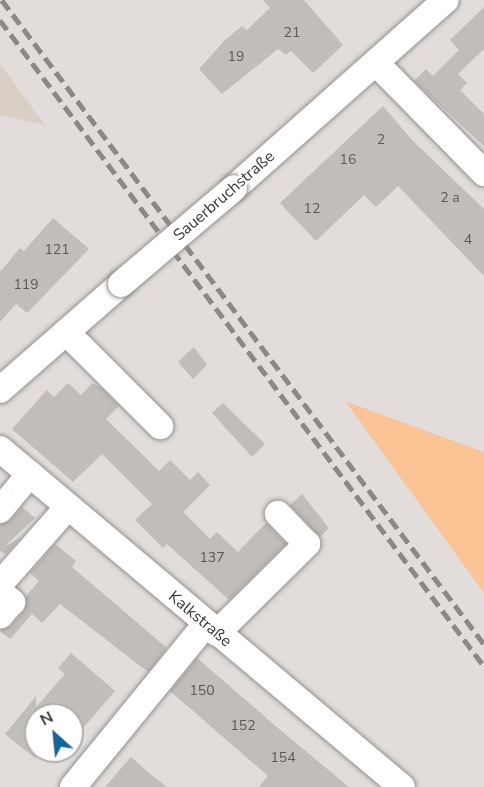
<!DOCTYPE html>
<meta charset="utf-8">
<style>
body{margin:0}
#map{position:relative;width:484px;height:787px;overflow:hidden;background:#e2ddda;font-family:"Nunito Sans",sans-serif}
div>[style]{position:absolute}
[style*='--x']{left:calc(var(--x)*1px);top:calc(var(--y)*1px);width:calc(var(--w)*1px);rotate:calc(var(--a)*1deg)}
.built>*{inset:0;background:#d9cfc7}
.green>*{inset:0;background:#fac495}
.building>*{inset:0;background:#c1bdb9}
.roads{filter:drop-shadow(0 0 2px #94908d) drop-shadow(0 0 2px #94908d)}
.minor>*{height:26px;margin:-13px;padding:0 13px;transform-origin:13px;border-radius:13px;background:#fff}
.rail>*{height:4.5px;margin-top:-2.25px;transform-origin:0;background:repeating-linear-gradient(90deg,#8c8886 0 12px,transparent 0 18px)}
.bridges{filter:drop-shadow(0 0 2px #94908d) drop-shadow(0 0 2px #94908d)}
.minor-bridge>*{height:26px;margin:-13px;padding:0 13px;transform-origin:13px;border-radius:13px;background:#fff}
span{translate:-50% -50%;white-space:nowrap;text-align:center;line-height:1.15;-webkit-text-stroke:5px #fff;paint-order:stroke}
.number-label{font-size:14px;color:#5a5856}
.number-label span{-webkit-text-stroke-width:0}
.street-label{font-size:16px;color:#383635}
.north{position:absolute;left:24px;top:703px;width:60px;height:60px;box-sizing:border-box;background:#fff;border:2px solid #afafae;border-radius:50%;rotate:333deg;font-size:16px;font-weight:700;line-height:24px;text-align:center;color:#383635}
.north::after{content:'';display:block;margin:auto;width:21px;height:27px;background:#146698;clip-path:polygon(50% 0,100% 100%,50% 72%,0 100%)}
</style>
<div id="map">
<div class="built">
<div style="clip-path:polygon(0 64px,45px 125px,0 115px)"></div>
</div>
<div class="green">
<div style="clip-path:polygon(345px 401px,484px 452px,484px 593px)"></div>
</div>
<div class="building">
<div style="clip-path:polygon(263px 0,304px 0,343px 45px,313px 73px,291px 51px,286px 55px,278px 49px,222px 94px,199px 69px,225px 40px,242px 26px,247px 30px,270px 8px)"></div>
<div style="clip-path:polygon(484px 7px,484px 49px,458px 74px,467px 83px,460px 90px,484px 114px,484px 146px,414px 81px,426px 69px,433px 76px,459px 50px,450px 40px)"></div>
<div style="clip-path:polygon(383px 106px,412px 140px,484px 209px,484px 276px,398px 186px,376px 207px,364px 195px,316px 241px,280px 203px)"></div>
<div style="clip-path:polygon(53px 218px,89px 249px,27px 313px,16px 304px,0 322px,0 272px,20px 248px,24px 251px)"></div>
<div style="clip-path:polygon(194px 347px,207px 365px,193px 379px,178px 362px)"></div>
<div style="clip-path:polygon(68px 383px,81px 395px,92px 383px,100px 387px,119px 406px,106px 419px,159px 471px,170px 460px,190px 480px,198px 472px,210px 485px,183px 512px,210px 539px,217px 532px,238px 552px,266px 523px,286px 544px,229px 600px,167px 544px,163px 548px,135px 520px,152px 504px,102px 454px,73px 482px,12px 429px,47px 390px,54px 397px)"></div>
<div style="clip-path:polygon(223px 403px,265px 444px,252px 457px,212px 413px)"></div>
<div style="clip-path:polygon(302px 494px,329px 528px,320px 537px,290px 505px)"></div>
<div style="clip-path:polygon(22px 507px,35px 518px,5px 546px,20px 538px,6px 554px,0 551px,0 525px,11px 520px)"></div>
<div style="clip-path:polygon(55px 544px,76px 561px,72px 567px,167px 648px,148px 672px,60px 604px,42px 623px,32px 614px,10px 639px,0 631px,11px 626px,24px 611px,26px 596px,39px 581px,30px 573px)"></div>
<div style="clip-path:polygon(71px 653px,115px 691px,72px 741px,72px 715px,36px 715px,36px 759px,5px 734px,36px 696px,36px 707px,65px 674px,58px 668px)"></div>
<div style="clip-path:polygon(197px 658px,278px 728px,349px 787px,259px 787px,268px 776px,170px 691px)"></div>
<div style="clip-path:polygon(131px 757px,149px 773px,167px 787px,105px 787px)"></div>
</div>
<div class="roads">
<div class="minor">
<div style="--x:377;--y:64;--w:153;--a:45.5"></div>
<div style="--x:234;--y:188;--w:283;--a:-41.6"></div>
<div style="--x:67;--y:333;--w:132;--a:45"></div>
<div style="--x:0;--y:390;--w:161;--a:-41.2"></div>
<div style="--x:0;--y:449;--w:525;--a:40.06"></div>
<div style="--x:0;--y:510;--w:47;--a:-50.2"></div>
<div style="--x:0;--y:584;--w:103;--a:-48.6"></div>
<div style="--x:0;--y:592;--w:16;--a:40"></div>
<div style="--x:12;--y:602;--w:18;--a:131"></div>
<div style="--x:217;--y:633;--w:127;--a:-44.7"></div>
<div style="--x:307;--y:544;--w:42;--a:-134"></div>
<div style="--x:73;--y:787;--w:210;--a:-50.8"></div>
</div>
</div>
<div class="rail">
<div style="--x:2;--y:0;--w:804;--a:53.19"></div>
<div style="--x:0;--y:20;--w:807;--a:53.16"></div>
</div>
<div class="bridges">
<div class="minor-bridge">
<div style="--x:121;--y:284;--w:148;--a:-40.3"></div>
</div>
</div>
<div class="number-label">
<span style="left:292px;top:33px">21</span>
<span style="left:236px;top:57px">19</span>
<span style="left:381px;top:140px">2</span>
<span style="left:348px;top:160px">16</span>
<span style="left:450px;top:198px">2 a</span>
<span style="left:312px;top:209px">12</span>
<span style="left:468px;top:240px">4</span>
<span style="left:57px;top:250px">121</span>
<span style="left:26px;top:285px">119</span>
<span style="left:212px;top:558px">137</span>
<span style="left:202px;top:691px">150</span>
<span style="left:243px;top:726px">152</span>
<span style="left:283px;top:758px">154</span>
</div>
<div class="street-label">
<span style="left:224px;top:196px;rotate:-41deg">Sauerbruchstraße</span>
<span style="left:200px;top:619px;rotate:40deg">Kalkstraße</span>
</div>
<div class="north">N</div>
</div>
